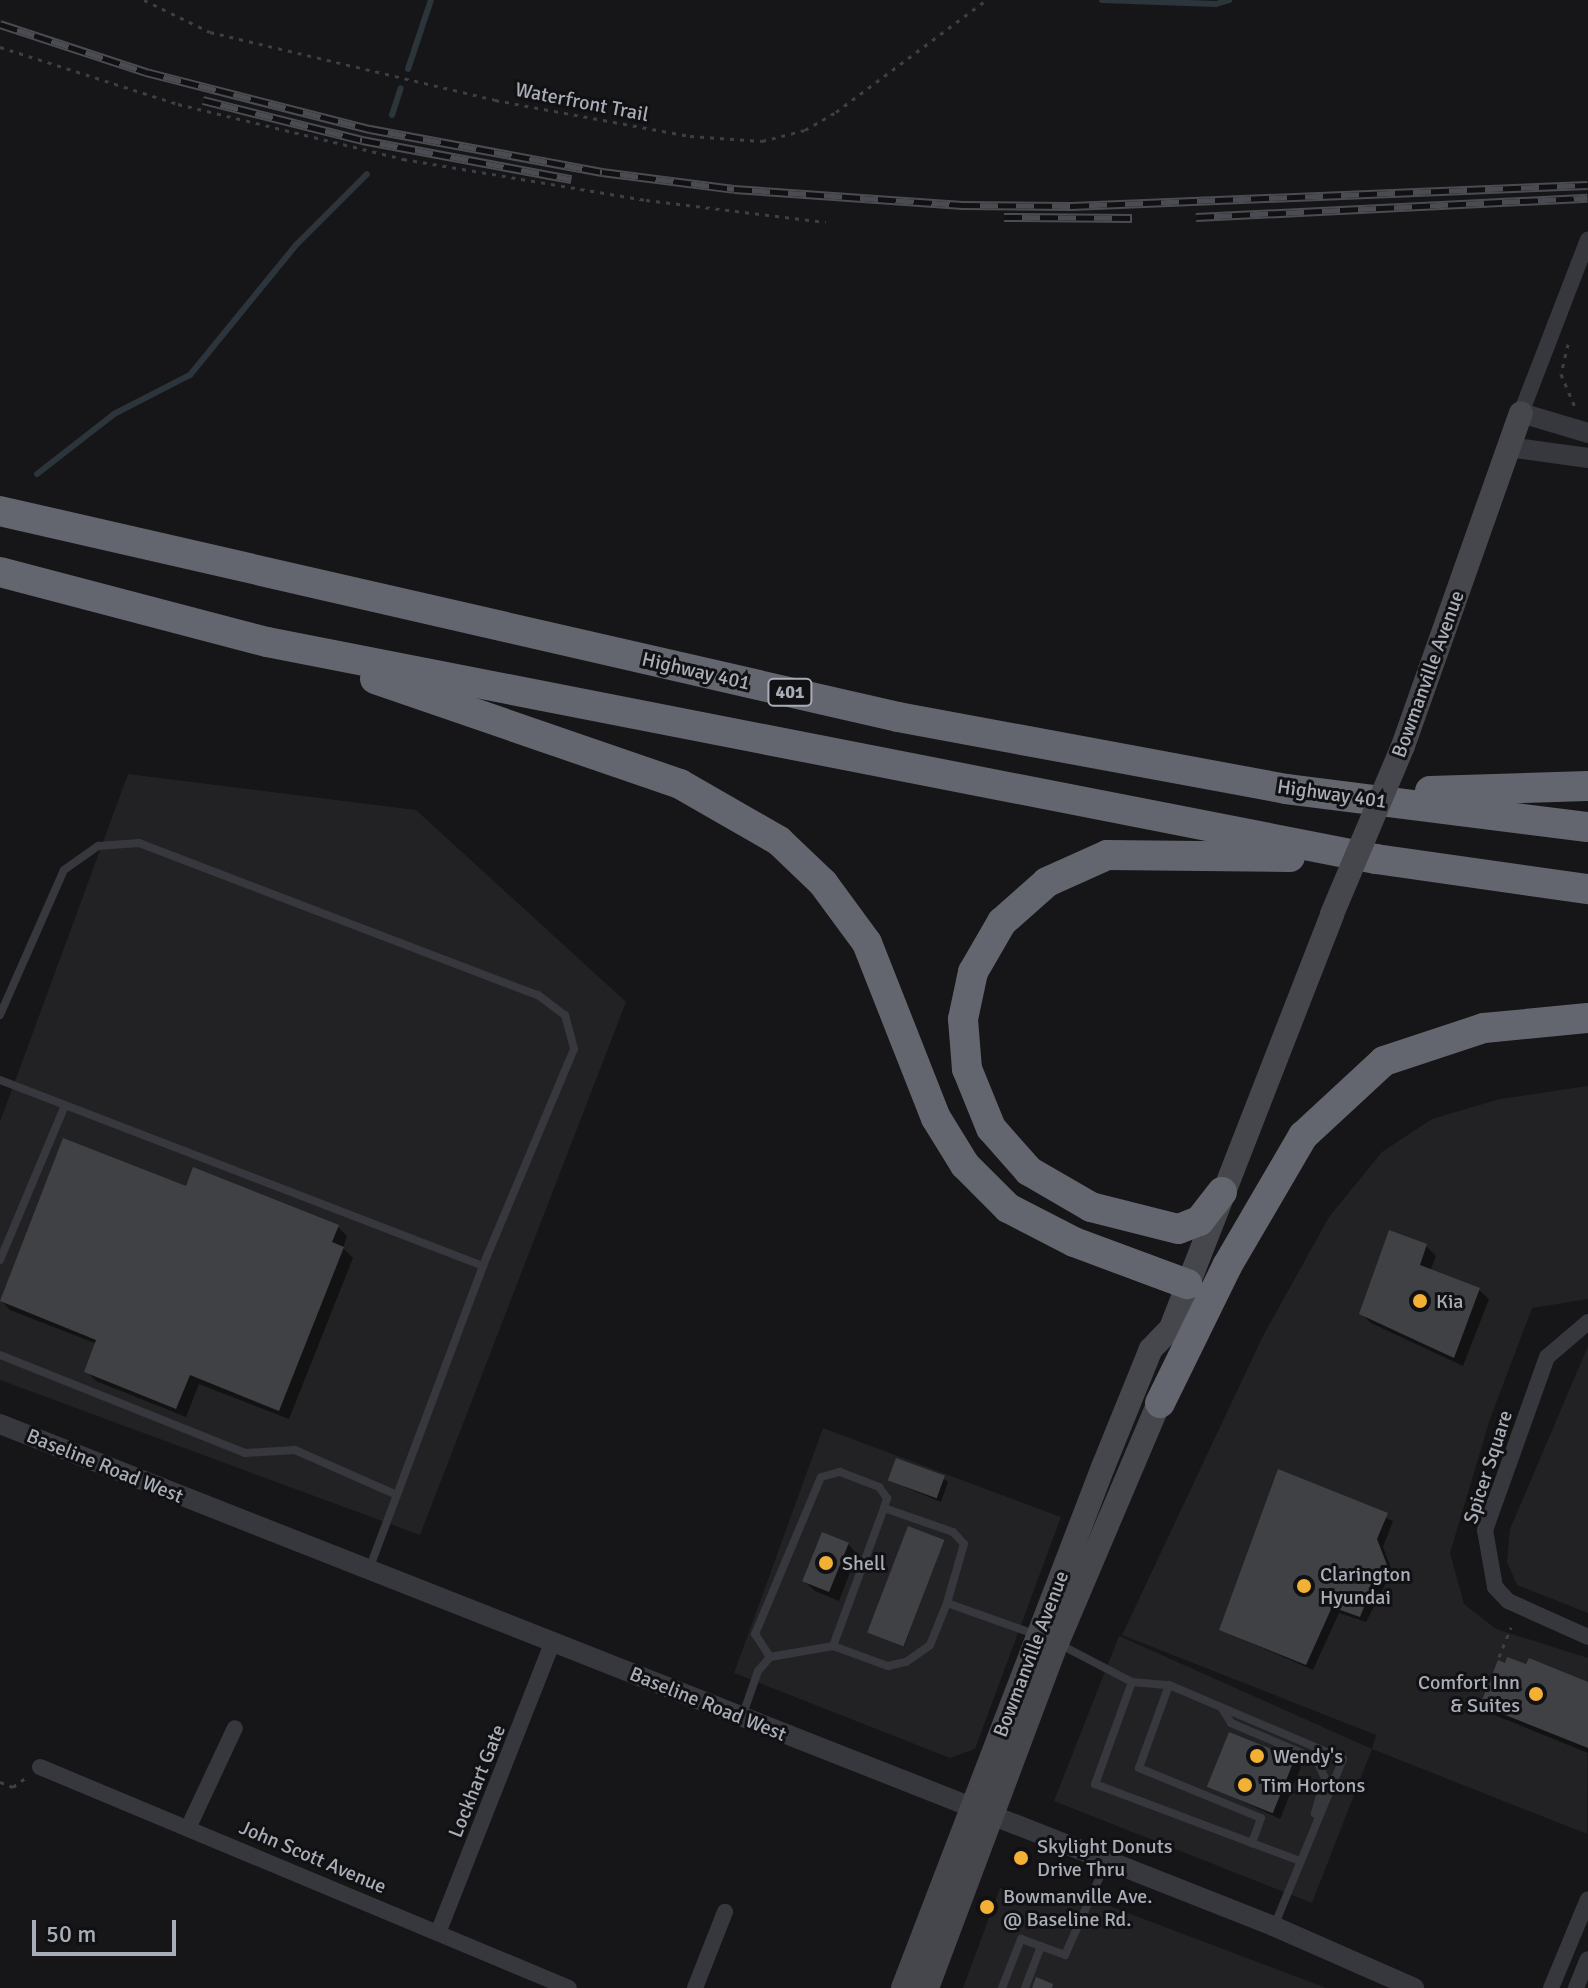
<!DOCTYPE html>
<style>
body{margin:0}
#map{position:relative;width:1588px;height:1988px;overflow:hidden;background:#161618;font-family:Signika,sans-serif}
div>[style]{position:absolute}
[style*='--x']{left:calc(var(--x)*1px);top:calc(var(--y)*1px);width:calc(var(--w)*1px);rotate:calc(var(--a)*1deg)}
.built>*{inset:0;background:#222225}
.shadow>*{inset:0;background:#0007}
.stream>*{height:6px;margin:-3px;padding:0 3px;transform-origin:3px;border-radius:3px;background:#2c353c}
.building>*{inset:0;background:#404145;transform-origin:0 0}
.path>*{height:3px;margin-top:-1.5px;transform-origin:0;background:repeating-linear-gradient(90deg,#3d3f44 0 4px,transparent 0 10px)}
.service>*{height:8px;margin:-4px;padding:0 4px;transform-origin:4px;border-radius:4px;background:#37383d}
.minor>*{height:16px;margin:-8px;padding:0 8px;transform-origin:8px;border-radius:8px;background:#37383d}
.tertiary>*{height:20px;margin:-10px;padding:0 10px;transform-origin:10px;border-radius:10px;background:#37383d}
.secondary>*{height:24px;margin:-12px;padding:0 12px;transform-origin:12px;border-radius:12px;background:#45474d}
.motorway>*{height:30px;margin:-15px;padding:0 15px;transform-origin:15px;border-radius:15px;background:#63666e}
.rail>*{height:9px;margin-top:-4.5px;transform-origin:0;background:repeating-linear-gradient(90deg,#111113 0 18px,#4a4c52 0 36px);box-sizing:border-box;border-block:2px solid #4a4c52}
.secondary-bridge>*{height:24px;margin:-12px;padding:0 12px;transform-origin:12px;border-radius:12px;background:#45474d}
.dots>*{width:22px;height:22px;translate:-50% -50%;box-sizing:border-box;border:4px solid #111113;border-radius:50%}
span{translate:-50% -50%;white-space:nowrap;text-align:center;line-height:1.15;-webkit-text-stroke:6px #111113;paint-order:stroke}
.shield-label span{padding:2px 6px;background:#111113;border:2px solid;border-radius:6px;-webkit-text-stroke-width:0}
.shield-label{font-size:18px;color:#a8adb8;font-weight:700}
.street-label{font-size:20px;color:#a8adb8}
.poi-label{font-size:20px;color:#a8adb8}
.left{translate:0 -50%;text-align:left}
.right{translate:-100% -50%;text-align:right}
.scale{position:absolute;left:32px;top:1920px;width:144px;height:36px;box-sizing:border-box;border:4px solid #a8adb8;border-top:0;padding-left:10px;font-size:24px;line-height:28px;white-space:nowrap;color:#a8adb8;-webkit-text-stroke:6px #111113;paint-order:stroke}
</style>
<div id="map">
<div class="built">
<div style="clip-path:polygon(128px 774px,416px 810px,626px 1002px,420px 1535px,0 1380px,0 1122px)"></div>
<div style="clip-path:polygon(1588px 1086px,1588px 1299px,1532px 1308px,1490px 1419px,1450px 1553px,1464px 1604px,1496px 1629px,1588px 1658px,1587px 1834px,1372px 1749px,1312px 1903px,1054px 1801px,1119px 1636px,1372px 1749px,1376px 1735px,1122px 1635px,1263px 1336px,1329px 1217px,1382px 1152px,1432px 1119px,1500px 1099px)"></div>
<div style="clip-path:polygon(1588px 1346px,1588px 1613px,1517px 1585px,1507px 1562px,1510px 1529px)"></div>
<div style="clip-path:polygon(823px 1428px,1061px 1517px,975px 1749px,950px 1758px,734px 1673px)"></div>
<div style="clip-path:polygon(1000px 1888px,1107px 1905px,1326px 1988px,963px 1988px)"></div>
</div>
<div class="shadow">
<div style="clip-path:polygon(187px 1189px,338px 1227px,347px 1236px,343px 1248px,353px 1258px,289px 1419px,199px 1384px,186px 1417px,96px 1381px,86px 1371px,97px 1344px,10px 1310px,1px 1300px)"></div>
<div style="clip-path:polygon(1426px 1246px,1436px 1256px,1430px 1271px,1479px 1290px,1489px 1299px,1463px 1366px,1371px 1323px,1362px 1314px)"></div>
<div style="clip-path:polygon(1279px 1471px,1393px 1521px,1383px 1547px,1392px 1571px,1366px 1622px,1339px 1613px,1313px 1670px,1221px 1630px)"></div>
<div style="clip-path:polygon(943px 1478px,948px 1482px,941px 1502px,890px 1481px)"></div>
<div style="clip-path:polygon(943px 1542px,904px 1647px,870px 1633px)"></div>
<div style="clip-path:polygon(848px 1544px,857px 1554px,839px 1601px,815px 1591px,805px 1582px)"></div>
<div style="clip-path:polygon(1588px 1684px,1588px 1753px,1492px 1714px,1482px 1705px)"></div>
<div style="clip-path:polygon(1294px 1760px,1301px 1767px,1280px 1819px,1209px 1786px)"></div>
</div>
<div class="stream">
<div style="--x:1102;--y:0;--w:114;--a:2"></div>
<div style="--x:1216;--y:4;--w:14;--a:-17"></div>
<div style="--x:408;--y:69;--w:73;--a:-71.6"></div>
<div style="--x:392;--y:115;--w:28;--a:-72"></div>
<div style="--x:37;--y:474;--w:98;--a:-37.9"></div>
<div style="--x:114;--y:414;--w:85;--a:-27.2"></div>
<div style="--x:190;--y:375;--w:168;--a:-50.8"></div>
<div style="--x:296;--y:245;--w:100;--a:-45"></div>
</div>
<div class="building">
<div style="clip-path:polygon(63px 1138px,186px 1186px,193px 1167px,339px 1225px,332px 1242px,344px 1247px,279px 1411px,190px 1375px,176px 1409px,84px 1372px,96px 1340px,0 1301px)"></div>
<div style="clip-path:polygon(1389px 1230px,1427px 1244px,1420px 1265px,1480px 1288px,1454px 1358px,1359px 1314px)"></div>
<div style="left:896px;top:1458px;width:52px;height:24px;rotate:20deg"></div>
<div style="clip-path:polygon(1278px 1469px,1388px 1513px,1377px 1539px,1387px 1565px,1381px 1565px,1360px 1617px,1332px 1607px,1306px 1665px,1219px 1630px)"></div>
<div style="left:908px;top:1526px;width:39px;height:114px;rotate:21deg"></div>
<div style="left:822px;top:1532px;width:29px;height:53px;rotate:22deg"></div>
<div style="clip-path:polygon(1507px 1657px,1526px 1664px,1529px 1658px,1588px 1682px,1588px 1748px,1480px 1705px,1498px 1660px,1505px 1663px)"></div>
<div style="left:1229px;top:1732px;width:71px;height:59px;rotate:22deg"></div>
<div style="clip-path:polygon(1036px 1977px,1053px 1984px,1052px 1988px,1032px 1988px)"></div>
</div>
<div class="path">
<div style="--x:144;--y:0;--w:73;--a:25.9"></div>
<div style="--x:210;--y:32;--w:293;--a:13.4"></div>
<div style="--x:495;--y:100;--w:198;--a:10.5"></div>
<div style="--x:690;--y:136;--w:72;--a:4"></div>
<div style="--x:762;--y:141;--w:44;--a:-14.3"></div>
<div style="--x:805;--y:130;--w:36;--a:-30"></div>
<div style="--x:836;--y:112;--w:187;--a:-36.7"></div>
<div style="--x:0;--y:47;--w:187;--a:17.8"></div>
<div style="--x:178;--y:104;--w:232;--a:13.7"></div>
<div style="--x:403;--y:159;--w:246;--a:9.6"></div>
<div style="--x:646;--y:200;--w:181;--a:7"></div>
<div style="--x:1568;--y:344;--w:31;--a:103"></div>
<div style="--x:1561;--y:374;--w:36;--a:67"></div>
<div style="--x:1499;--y:1657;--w:32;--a:-68"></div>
<div style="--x:0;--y:1782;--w:14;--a:21"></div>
<div style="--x:13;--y:1787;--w:17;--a:-36"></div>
</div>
<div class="service">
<div style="--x:0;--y:1015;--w:158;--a:-66.2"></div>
<div style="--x:64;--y:870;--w:42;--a:-35.2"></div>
<div style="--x:98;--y:846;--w:41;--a:-4.2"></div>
<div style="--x:139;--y:843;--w:427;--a:20.9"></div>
<div style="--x:538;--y:995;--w:34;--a:37"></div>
<div style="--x:565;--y:1015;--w:35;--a:75"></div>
<div style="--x:574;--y:1049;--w:235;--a:112.8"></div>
<div style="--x:0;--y:1080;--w:518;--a:21.06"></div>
<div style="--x:483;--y:1266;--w:325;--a:110.6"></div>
<div style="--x:0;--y:1260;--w:168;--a:-67.2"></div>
<div style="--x:0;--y:1355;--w:264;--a:21.8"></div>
<div style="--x:245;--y:1453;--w:50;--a:-3.4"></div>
<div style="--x:295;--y:1450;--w:111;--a:23.8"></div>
<div style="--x:1061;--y:1645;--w:80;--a:27.5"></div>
<div style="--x:1132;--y:1682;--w:37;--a:5"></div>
<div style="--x:1169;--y:1685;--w:189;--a:23"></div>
<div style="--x:1343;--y:1759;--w:181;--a:112.4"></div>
<div style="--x:833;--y:1646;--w:59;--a:20"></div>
<div style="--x:888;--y:1666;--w:18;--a:-13"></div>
<div style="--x:906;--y:1662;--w:29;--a:-35"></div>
<div style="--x:930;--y:1645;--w:45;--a:-68"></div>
<div style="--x:770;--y:1657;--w:27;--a:-123"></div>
<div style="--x:755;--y:1634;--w:170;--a:-67.2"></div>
<div style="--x:821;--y:1477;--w:20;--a:-15"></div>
<div style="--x:840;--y:1472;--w:42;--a:21"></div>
<div style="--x:879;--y:1487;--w:14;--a:54"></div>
<div style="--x:887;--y:1498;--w:10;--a:107"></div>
<div style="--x:1132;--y:1682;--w:109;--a:109.9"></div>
<div style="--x:1095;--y:1784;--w:219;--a:20.6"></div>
<div style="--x:1169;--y:1685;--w:88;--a:109.9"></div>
<div style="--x:1139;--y:1768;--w:132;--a:22.3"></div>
<div style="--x:1261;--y:1818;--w:27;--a:110"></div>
<div style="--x:1223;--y:1710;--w:15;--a:58"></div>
<div style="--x:1231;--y:1723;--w:92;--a:23"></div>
<div style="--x:1316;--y:1759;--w:21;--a:65"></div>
<div style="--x:1325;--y:1778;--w:37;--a:106"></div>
<div style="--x:742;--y:1717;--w:49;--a:-70.8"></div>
<div style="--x:758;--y:1671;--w:18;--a:-49"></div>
<div style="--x:770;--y:1657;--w:64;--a:-9.9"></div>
<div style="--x:833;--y:1646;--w:147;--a:-69.7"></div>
<div style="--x:884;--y:1508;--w:73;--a:19.2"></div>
<div style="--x:953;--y:1532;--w:16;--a:47"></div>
<div style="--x:964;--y:1544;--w:61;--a:106.1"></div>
<div style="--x:947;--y:1603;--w:92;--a:19.6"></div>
<div style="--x:1002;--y:1988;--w:53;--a:-68.8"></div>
<div style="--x:1021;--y:1939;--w:47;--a:20"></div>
<div style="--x:1065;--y:1955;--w:103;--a:-65.9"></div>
<div style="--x:1025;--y:1988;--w:45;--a:-69.1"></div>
</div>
<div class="minor">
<div style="--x:1521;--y:413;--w:186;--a:-68.9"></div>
<div style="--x:1588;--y:1322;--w:54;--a:139.5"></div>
<div style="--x:1547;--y:1357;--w:184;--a:109.7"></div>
<div style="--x:1485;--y:1530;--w:58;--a:80"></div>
<div style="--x:1495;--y:1587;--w:19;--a:47"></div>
<div style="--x:1508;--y:1601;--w:88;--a:24.2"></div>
<div style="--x:40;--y:1767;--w:573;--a:22.67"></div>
<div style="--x:189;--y:1826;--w:108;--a:-64.9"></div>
<div style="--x:438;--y:1933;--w:312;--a:-68.5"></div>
<div style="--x:695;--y:1988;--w:82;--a:-68.5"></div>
<div style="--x:1551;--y:1988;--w:96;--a:-67.4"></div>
<div style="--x:1576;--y:1988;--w:31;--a:-68"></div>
</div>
<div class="tertiary">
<div style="--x:1521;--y:413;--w:70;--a:16.6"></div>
<div style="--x:1508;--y:447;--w:81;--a:7.8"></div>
<div style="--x:0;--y:1424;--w:1368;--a:21.52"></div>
<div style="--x:1273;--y:1926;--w:154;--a:23.7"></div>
</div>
<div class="secondary">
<div style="--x:1403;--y:746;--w:353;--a:-70.5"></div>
<div style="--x:903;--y:1988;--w:558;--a:-69"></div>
<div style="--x:1103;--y:1467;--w:127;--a:-67.9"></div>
<div style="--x:1151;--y:1349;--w:29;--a:-46"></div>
<div style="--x:1171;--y:1328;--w:444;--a:-68.7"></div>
<div style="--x:927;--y:1988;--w:369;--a:-69.4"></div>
<div style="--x:1057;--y:1643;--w:277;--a:-67"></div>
</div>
<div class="motorway">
<div style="--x:0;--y:511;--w:921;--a:12.92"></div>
<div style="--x:898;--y:717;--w:395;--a:10.5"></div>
<div style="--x:1286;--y:789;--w:304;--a:7.2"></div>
<div style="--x:0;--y:572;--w:276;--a:14.7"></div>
<div style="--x:267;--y:642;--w:1130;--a:11.07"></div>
<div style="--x:1376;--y:859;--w:214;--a:8.1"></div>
<div style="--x:375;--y:679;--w:323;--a:19"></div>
<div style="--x:680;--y:784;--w:114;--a:29.9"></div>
<div style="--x:779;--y:841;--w:61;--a:43.7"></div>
<div style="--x:823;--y:883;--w:74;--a:53.7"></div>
<div style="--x:867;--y:943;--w:188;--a:68.5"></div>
<div style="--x:936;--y:1118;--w:55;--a:58.3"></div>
<div style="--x:965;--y:1165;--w:61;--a:45"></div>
<div style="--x:1008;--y:1208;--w:74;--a:27.3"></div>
<div style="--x:1074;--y:1242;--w:121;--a:20.4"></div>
<div style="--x:1430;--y:791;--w:158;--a:-1.8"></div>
<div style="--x:1222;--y:1192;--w:37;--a:128"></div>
<div style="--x:1199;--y:1221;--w:22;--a:159"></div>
<div style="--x:1178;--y:1229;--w:90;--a:-165.8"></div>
<div style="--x:1091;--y:1207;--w:72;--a:-149.9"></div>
<div style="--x:1029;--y:1171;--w:57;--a:-131.5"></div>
<div style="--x:991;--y:1128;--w:64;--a:-112.1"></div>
<div style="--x:967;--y:1069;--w:50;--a:-94.6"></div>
<div style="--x:963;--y:1019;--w:48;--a:-78"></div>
<div style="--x:973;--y:972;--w:58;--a:-59.9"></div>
<div style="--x:1002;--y:922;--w:60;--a:-41.6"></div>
<div style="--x:1047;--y:882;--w:66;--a:-24.2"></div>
<div style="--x:1107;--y:855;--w:183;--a:0.6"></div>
<div style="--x:1160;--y:1403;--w:153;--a:-63.9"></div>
<div style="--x:1227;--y:1266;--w:151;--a:-59.7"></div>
<div style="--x:1303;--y:1136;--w:110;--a:-42.8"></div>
<div style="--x:1384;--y:1061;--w:105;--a:-18.3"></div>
<div style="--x:1484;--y:1028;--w:104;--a:-5.5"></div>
</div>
<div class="rail">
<div style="--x:0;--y:24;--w:154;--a:18.2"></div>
<div style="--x:146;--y:72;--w:231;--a:14.3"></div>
<div style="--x:370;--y:129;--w:236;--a:10.5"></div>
<div style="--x:602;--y:172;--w:133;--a:7.3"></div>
<div style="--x:734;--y:189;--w:229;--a:4"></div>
<div style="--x:962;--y:205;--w:109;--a:0.5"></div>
<div style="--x:1071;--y:206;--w:517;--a:-2.33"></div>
<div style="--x:203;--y:100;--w:164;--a:14.1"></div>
<div style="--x:362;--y:140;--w:213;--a:10.6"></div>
<div style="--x:1004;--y:217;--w:128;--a:0.4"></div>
<div style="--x:1196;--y:217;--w:392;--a:-2.8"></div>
</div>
<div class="secondary-bridge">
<div style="--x:1332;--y:914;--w:182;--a:-67.1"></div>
</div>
<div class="dots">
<div style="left:1420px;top:1301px;background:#f2b134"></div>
<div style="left:826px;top:1563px;background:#f2b134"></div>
<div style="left:1304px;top:1586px;background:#f2b134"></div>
<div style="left:1536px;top:1694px;background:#f2b134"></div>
<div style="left:1257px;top:1756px;background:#f2b134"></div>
<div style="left:1245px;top:1785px;background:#f2b134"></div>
<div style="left:1021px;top:1858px;background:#f2b134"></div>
<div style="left:987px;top:1907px;background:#f2b134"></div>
</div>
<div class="shield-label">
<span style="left:790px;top:692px">401</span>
</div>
<div class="street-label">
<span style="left:582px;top:102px;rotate:11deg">Waterfront Trail</span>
<span style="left:696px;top:671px;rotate:13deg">Highway 401</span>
<span style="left:1428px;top:674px;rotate:-70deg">Bowmanville Avenue</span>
<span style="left:1332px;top:794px;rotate:8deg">Highway 401</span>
<span style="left:105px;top:1466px;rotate:22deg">Baseline Road West</span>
<span style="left:1488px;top:1467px;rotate:-72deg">Spicer Square</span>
<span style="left:1031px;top:1654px;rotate:-69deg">Bowmanville Avenue</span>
<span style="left:708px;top:1704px;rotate:22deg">Baseline Road West</span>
<span style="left:477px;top:1781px;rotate:-68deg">Lockhart Gate</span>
<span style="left:313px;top:1857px;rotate:23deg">John Scott Avenue</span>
</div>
<div class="poi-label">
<span class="left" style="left:1436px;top:1301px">Kia</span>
<span class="left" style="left:842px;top:1563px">Shell</span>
<span class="left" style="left:1320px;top:1586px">Clarington<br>Hyundai</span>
<span class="right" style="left:1520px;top:1694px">Comfort Inn<br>&amp; Suites</span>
<span class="left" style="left:1273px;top:1756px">Wendy's</span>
<span class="left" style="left:1261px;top:1785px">Tim Hortons</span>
<span class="left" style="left:1037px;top:1858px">Skylight Donuts<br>Drive Thru</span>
<span class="left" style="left:1003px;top:1908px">Bowmanville Ave.<br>@ Baseline Rd.</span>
</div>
<div class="scale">50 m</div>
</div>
